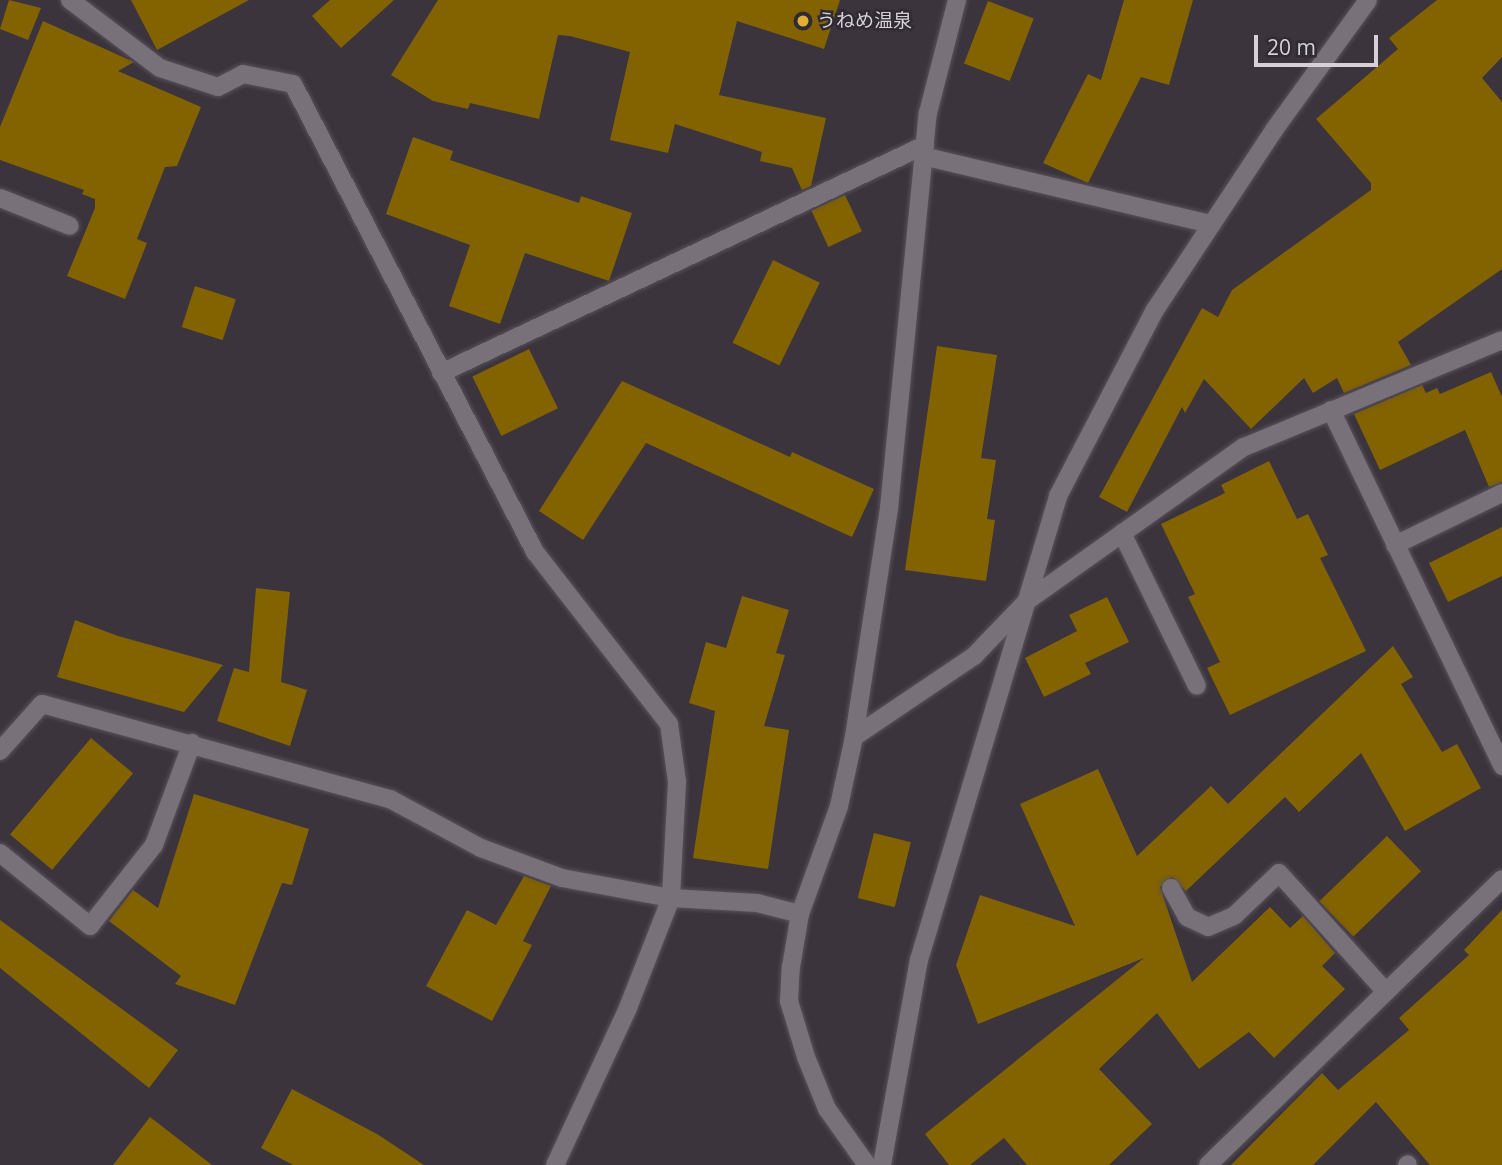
<!DOCTYPE html>
<meta charset="utf-8">
<style>
body{margin:0}
#map{position:relative;width:1502px;height:1165px;overflow:hidden;background:#3b343d;font-family:"Open Sans","Noto Sans JP",sans-serif}
div>[style]{position:absolute}
[style*='--x']{left:calc(var(--x)*1px);top:calc(var(--y)*1px);width:calc(var(--w)*1px);rotate:calc(var(--a)*1deg)}
.building>*{inset:0;background:#836200;transform-origin:0 0}
.roads{filter:drop-shadow(0 0 2px #585259) drop-shadow(0 0 2px #585259)}
.minor>*{height:18px;margin:-9px;padding:0 9px;transform-origin:9px;border-radius:9px;background:#78717a}
.dots>*{width:19px;height:19px;translate:-50% -50%;box-sizing:border-box;border:4px solid #302a33;border-radius:50%}
span{translate:-50% -50%;white-space:nowrap;text-align:center;line-height:1.15;-webkit-text-stroke:5px #302a33;paint-order:stroke}
.poi-label{font-size:19px;color:#d5d1d6}
.left{translate:0 -50%;text-align:left}
.scale{position:absolute;left:1254px;top:35px;width:124px;height:32px;box-sizing:border-box;border:4px solid #d5d1d6;border-top:0;padding-left:9px;font-size:21px;line-height:24px;white-space:nowrap;color:#d5d1d6;-webkit-text-stroke:5px #302a33;paint-order:stroke}
</style>
<div id="map">
<div class="building">
<div style="clip-path:polygon(9px 0,41px 8px,28px 40px,0 29px)"></div>
<div style="clip-path:polygon(131px 0,249px 0,157px 50px)"></div>
<div style="clip-path:polygon(330px 0,394px 0,341px 48px,312px 16px)"></div>
<div style="clip-path:polygon(438px 0,840px 0,824px 49px,737px 21px,719px 95px,826px 118px,811px 186px,802px 190px,792px 168px,760px 161px,762px 152px,675px 124px,668px 153px,610px 140px,630px 52px,570px 36px,558px 35px,539px 119px,470px 103px,468px 109px,433px 101px,391px 75px)"></div>
<div style="clip-path:polygon(1124px 0,1193px 0,1169px 85px,1141px 77px,1088px 183px,1043px 163px,1088px 74px,1101px 80px)"></div>
<div style="clip-path:polygon(1437px 0,1502px 0,1502px 57px,1482px 78px,1502px 102px,1502px 269px,1398px 342px,1411px 365px,1344px 393px,1337px 378px,1313px 393px,1304px 378px,1251px 429px,1204px 379px,1185px 413px,1182px 407px,1127px 512px,1099px 497px,1202px 308px,1218px 317px,1232px 290px,1371px 190px,1371px 183px,1316px 119px,1398px 49px,1389px 38px)"></div>
<div style="left:988px;top:1px;width:49px;height:67px;rotate:21deg"></div>
<div style="clip-path:polygon(43px 21px,134px 62px,118px 71px,201px 107px,177px 166px,165px 167px,137px 239px,147px 243px,125px 299px,67px 276px,95px 208px,95px 199px,82px 194px,84px 190px,0 160px,0 127px)"></div>
<div style="clip-path:polygon(413px 137px,453px 151px,450px 160px,579px 203px,581px 196px,632px 213px,609px 281px,525px 253px,500px 324px,449px 306px,470px 245px,386px 214px)"></div>
<div style="left:845px;top:195px;width:40px;height:37px;rotate:65deg"></div>
<div style="left:773px;top:260px;width:52px;height:92px;rotate:26deg"></div>
<div style="left:195px;top:286px;width:43px;height:43px;rotate:18deg"></div>
<div style="clip-path:polygon(937px 346px,997px 355px,981px 458px,996px 460px,987px 519px,995px 520px,986px 581px,905px 570px)"></div>
<div style="left:529px;top:349px;width:66px;height:63px;rotate:64deg"></div>
<div style="clip-path:polygon(1491px 372px,1502px 397px,1502px 482px,1489px 487px,1465px 430px,1380px 470px,1354px 414px,1422px 385px,1426px 393px,1437px 388px,1440px 394px)"></div>
<div style="clip-path:polygon(622px 381px,790px 457px,792px 452px,874px 489px,852px 537px,646px 443px,583px 540px,539px 511px)"></div>
<div style="clip-path:polygon(1269px 461px,1297px 519px,1308px 514px,1328px 555px,1320px 558px,1366px 651px,1230px 715px,1207px 668px,1220px 662px,1188px 597px,1195px 594px,1161px 524px,1225px 493px,1221px 485px)"></div>
<div style="clip-path:polygon(1502px 527px,1502px 576px,1448px 602px,1429px 563px)"></div>
<div style="clip-path:polygon(256px 588px,290px 592px,281px 682px,307px 690px,290px 746px,217px 721px,234px 668px,249px 672px)"></div>
<div style="clip-path:polygon(742px 596px,789px 610px,776px 653px,785px 655px,764px 726px,789px 730px,768px 869px,693px 858px,715px 711px,689px 703px,706px 642px,726px 648px)"></div>
<div style="clip-path:polygon(1107px 597px,1129px 642px,1085px 663px,1091px 674px,1044px 697px,1025px 658px,1077px 631px,1069px 615px)"></div>
<div style="clip-path:polygon(75px 620px,118px 636px,223px 665px,184px 712px,57px 677px)"></div>
<div style="clip-path:polygon(1393px 646px,1413px 677px,1401px 684px,1442px 752px,1457px 744px,1481px 788px,1405px 831px,1361px 753px,1299px 812px,1285px 797px,1186px 891px,1172px 877px,1160px 887px,1192px 982px,1270px 907px,1290px 928px,1303px 916px,1335px 953px,1322px 966px,1345px 989px,1274px 1058px,1249px 1032px,1199px 1069px,1157px 1013px,1099px 1069px,1152px 1124px,1109px 1165px,1027px 1165px,1004px 1138px,970px 1165px,949px 1165px,925px 1134px,1144px 958px,978px 1024px,956px 965px,980px 895px,1075px 926px,1020px 804px,1098px 769px,1137px 856px,1211px 786px,1228px 804px)"></div>
<div style="left:91px;top:738px;width:55px;height:126px;rotate:40deg"></div>
<div style="clip-path:polygon(194px 794px,309px 829px,292px 885px,282px 883px,235px 1005px,175px 984px,181px 976px,109px 921px,133px 890px,158px 908px)"></div>
<div style="left:874px;top:833px;width:38px;height:67px;rotate:14deg"></div>
<div style="left:1387px;top:836px;width:49px;height:94px;rotate:46deg"></div>
<div style="clip-path:polygon(524px 876px,551px 886px,523px 941px,532px 945px,492px 1021px,426px 986px,467px 910px,496px 925px)"></div>
<div style="clip-path:polygon(1502px 910px,1502px 1165px,1430px 1165px,1376px 1102px,1313px 1165px,1231px 1165px,1322px 1073px,1338px 1090px,1409px 1030px,1399px 1018px,1469px 955px,1464px 950px)"></div>
<div style="clip-path:polygon(0 920px,178px 1050px,149px 1088px,0 968px)"></div>
<div style="clip-path:polygon(292px 1089px,377px 1134px,424px 1165px,293px 1165px,261px 1148px)"></div>
<div style="clip-path:polygon(150px 1117px,212px 1165px,113px 1165px)"></div>
</div>
<div class="roads">
<div class="minor">
<div style="--x:70;--y:0;--w:113;--a:37.1"></div>
<div style="--x:160;--y:68;--w:61;--a:18.1"></div>
<div style="--x:218;--y:87;--w:28;--a:-27"></div>
<div style="--x:243;--y:74;--w:51;--a:11.3"></div>
<div style="--x:293;--y:84;--w:527;--a:62.66"></div>
<div style="--x:535;--y:552;--w:218;--a:52.1"></div>
<div style="--x:669;--y:724;--w:59;--a:82.1"></div>
<div style="--x:677;--y:782;--w:116;--a:93"></div>
<div style="--x:671;--y:898;--w:118;--a:111.4"></div>
<div style="--x:628;--y:1008;--w:173;--a:114.9"></div>
<div style="--x:923;--y:156;--w:296;--a:13.3"></div>
<div style="--x:0;--y:198;--w:75;--a:21.8"></div>
<div style="--x:441;--y:373;--w:535;--a:-25.22"></div>
<div style="--x:1331;--y:410;--w:395;--a:64.3"></div>
<div style="--x:1122;--y:533;--w:170;--a:63.9"></div>
<div style="--x:1395;--y:545;--w:119;--a:-25.9"></div>
<div style="--x:854;--y:737;--w:145;--a:-34"></div>
<div style="--x:974;--y:656;--w:76;--a:-46.1"></div>
<div style="--x:1027;--y:601;--w:266;--a:-35.4"></div>
<div style="--x:1244;--y:447;--w:279;--a:-22.5"></div>
<div style="--x:0;--y:751;--w:63;--a:-48.2"></div>
<div style="--x:42;--y:704;--w:361;--a:15.3"></div>
<div style="--x:390;--y:799;--w:103;--a:28.3"></div>
<div style="--x:481;--y:848;--w:86;--a:20.3"></div>
<div style="--x:562;--y:878;--w:111;--a:10.4"></div>
<div style="--x:671;--y:898;--w:86;--a:3.3"></div>
<div style="--x:757;--y:903;--w:44;--a:14.3"></div>
<div style="--x:0;--y:853;--w:116;--a:39"></div>
<div style="--x:90;--y:926;--w:103;--a:-51.7"></div>
<div style="--x:154;--y:845;--w:109;--a:-69.6"></div>
<div style="--x:1171;--y:888;--w:33;--a:61"></div>
<div style="--x:1187;--y:917;--w:23;--a:25"></div>
<div style="--x:1208;--y:927;--w:28;--a:-23"></div>
<div style="--x:1234;--y:916;--w:62;--a:-43.7"></div>
<div style="--x:1279;--y:873;--w:160;--a:48"></div>
<div style="--x:867;--y:1165;--w:69;--a:-125.5"></div>
<div style="--x:827;--y:1109;--w:56;--a:-112"></div>
<div style="--x:806;--y:1057;--w:59;--a:-106.9"></div>
<div style="--x:789;--y:1001;--w:34;--a:-87"></div>
<div style="--x:791;--y:967;--w:54;--a:-80.4"></div>
<div style="--x:800;--y:914;--w:115;--a:-70.1"></div>
<div style="--x:839;--y:806;--w:71;--a:-77.7"></div>
<div style="--x:854;--y:737;--w:232;--a:-81.3"></div>
<div style="--x:889;--y:508;--w:397;--a:-84.4"></div>
<div style="--x:928;--y:113;--w:117;--a:-75.6"></div>
<div style="--x:882;--y:1165;--w:208;--a:-79.8"></div>
<div style="--x:919;--y:960;--w:484;--a:-73.3"></div>
<div style="--x:1058;--y:496;--w:210;--a:-62.5"></div>
<div style="--x:1155;--y:310;--w:216;--a:-56.5"></div>
<div style="--x:1274;--y:130;--w:160;--a:-54.1"></div>
<div style="--x:1208;--y:1165;--w:410;--a:-44.2"></div>
<div style="--x:1407;--y:1165;--w:1;--a:-45"></div>
</div>
</div>
<div class="dots">
<div style="left:803px;top:21px;background:#e1af34"></div>
</div>
<div class="poi-label">
<span class="left" style="left:817px;top:21px">うねめ温泉</span>
</div>
<div class="scale">20 m</div>
</div>
